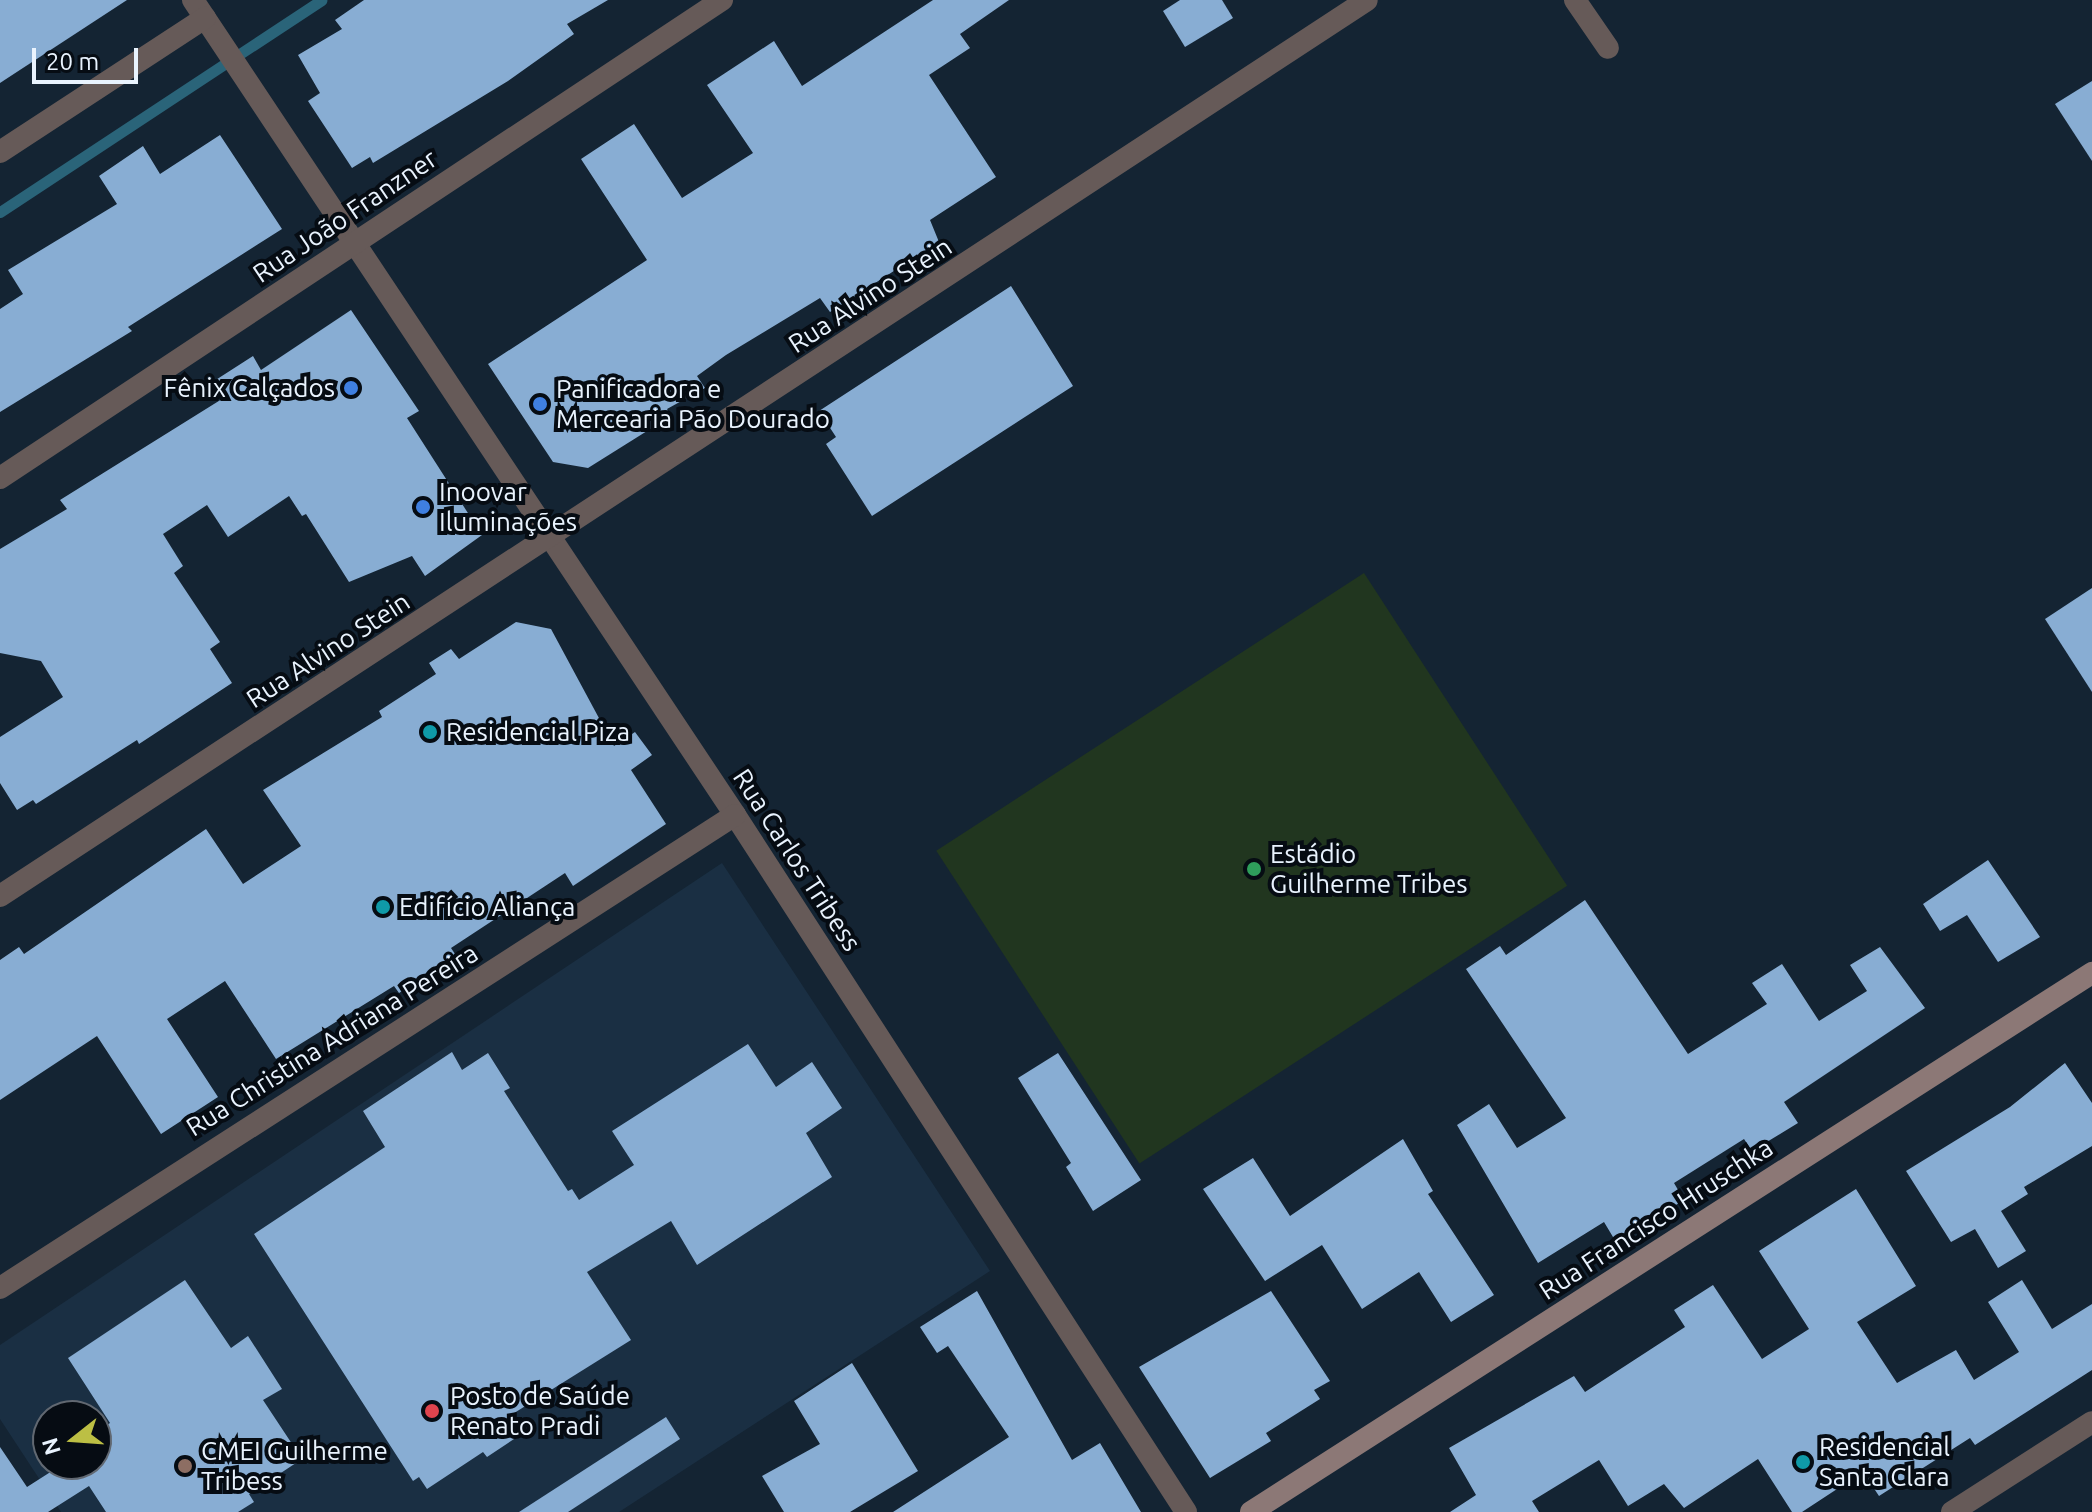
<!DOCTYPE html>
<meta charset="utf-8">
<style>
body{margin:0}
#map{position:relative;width:2092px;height:1512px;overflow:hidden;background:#142433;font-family:Ubuntu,sans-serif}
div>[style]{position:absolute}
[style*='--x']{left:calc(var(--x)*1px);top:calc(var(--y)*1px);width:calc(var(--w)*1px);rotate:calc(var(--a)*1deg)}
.built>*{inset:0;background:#1a2f43}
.green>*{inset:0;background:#21361f;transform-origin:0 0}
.stream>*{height:11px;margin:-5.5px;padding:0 5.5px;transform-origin:5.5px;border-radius:5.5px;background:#2a6479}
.building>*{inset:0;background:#88add3}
.minor>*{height:22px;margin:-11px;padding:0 11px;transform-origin:11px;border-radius:11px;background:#665a58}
.secondary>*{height:22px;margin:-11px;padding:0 11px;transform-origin:11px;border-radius:11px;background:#8c7876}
.dots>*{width:22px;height:22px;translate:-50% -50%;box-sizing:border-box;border:4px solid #060c13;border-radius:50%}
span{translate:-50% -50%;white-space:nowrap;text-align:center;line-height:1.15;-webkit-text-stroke:8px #060c13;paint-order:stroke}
.street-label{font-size:26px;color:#e9f3fe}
.poi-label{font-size:26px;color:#e9f3fe}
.right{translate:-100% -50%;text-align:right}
.left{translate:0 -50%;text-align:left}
.north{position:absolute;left:32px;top:1400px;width:80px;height:80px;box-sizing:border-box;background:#060c13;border:2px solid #616871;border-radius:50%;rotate:253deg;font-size:22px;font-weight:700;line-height:32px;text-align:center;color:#e9f3fe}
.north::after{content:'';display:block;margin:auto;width:28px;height:36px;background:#bcbf44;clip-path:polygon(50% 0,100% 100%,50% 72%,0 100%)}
.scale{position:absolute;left:32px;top:48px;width:106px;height:36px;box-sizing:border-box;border:4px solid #e9f3fe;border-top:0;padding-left:10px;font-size:24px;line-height:28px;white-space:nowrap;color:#e9f3fe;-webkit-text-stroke:6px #060c13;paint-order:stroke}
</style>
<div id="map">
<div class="built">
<div style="clip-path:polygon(evenodd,722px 863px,990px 1271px,619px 1512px,61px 1512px,0 1419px,0 1345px,722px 863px,48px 1416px,96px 1416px,96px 1464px,48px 1464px,48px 1416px)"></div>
</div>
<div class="green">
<div style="left:1364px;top:573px;width:373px;height:510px;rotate:57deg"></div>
</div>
<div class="stream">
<div style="--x:0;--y:212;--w:385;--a:-33.4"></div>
</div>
<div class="building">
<div style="clip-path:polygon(0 0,127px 0,0 83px)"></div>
<div style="clip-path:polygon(364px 0,608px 0,567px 24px,574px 34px,508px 81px,373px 163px,370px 157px,352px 168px,308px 101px,320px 93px,298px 55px,342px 29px,335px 20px)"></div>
<div style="clip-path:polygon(933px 0,1009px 0,960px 34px,970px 48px,929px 75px,996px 177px,930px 220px,939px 242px,830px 312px,820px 298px,726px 355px,697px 376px,705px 388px,667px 409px,671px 416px,588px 468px,553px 462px,488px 364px,647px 260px,581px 159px,634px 124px,682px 198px,753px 153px,707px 85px,774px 41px,802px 86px)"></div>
<div style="clip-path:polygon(1180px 0,1222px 0,1233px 18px,1185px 47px,1163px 11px)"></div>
<div style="clip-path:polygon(2092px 81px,2092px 161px,2055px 104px)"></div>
<div style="clip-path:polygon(220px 135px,282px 229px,128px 327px,132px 331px,0 412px,0 309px,23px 294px,8px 270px,117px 204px,99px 176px,143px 146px,160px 174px)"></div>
<div style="clip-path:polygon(1011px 286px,1073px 386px,872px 516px,826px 444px,836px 437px,819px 411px)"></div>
<div style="clip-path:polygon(351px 310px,419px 411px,407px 418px,482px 535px,425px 576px,412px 556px,349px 582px,306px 514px,302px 516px,289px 496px,228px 537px,207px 505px,163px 534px,183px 566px,174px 573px,220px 642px,210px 649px,232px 683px,139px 744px,137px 740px,36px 804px,33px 800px,17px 810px,0 783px,0 737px,63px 697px,41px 661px,0 653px,0 549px,67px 509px,60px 500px,222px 399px,211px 383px,253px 356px,261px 370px)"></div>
<div style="clip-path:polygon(2092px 588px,2092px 692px,2045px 619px)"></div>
<div style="clip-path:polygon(516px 622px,551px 629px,614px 746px,635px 732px,652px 755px,631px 770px,666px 824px,573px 886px,565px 873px,451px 948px,457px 957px,399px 993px,394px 986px,276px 1059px,225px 981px,167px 1019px,218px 1097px,161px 1134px,97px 1036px,0 1100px,0 960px,19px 947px,24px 954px,206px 829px,243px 884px,301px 846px,263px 790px,382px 717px,379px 711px,436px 674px,429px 663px,451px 649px,459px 659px)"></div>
<div style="clip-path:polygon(1988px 860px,2040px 937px,1998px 962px,1967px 915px,1940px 931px,1923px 904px)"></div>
<div style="clip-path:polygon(1585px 900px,1688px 1054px,1767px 1004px,1752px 983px,1782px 964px,1819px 1021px,1867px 991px,1850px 965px,1880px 947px,1925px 1008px,1784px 1102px,1798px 1123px,1752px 1151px,1744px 1139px,1674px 1183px,1684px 1200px,1616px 1242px,1604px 1222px,1538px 1263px,1457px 1125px,1489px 1104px,1517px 1148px,1566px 1118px,1466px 969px,1500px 946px,1506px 955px)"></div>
<div style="clip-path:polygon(748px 1044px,776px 1087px,812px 1062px,842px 1108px,806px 1133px,832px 1177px,697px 1265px,671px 1221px,587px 1272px,631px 1340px,511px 1415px,504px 1422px,514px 1439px,487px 1457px,483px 1452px,427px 1489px,419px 1477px,413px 1481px,254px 1234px,385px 1147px,363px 1111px,452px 1052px,462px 1070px,488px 1053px,510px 1088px,504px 1091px,568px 1191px,572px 1189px,579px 1200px,634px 1165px,612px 1131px)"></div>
<div style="clip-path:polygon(1058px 1053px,1141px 1180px,1093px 1211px,1066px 1167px,1071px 1163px,1018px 1078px)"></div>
<div style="clip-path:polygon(2065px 1063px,2092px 1103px,2092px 1146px,2024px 1187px,2028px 1194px,2001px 1211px,2026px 1251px,1998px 1268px,1975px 1229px,1951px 1242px,1906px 1171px,2010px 1107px)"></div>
<div style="clip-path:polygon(1403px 1139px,1433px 1191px,1428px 1194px,1494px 1295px,1451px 1322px,1419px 1272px,1362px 1309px,1322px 1245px,1265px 1281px,1203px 1189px,1253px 1158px,1290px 1216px)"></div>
<div style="clip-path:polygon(1856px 1189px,1916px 1286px,1857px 1322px,1897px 1383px,1956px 1350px,1974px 1380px,2019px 1352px,1988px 1302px,2022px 1280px,2052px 1329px,2092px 1304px,2092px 1370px,1975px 1445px,1970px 1438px,1879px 1496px,1863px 1472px,1802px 1512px,1792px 1512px,1758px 1459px,1684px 1508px,1664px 1484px,1628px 1506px,1599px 1460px,1532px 1501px,1539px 1512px,1450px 1512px,1476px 1495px,1449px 1448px,1574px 1376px,1585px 1392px,1685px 1327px,1674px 1310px,1713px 1285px,1762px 1359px,1809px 1329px,1759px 1251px)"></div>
<div style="clip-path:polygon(185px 1280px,231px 1348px,248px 1336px,282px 1389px,263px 1400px,302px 1459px,249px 1494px,254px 1502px,238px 1512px,106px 1512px,89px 1486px,48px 1512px,0 1512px,0 1447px,27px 1487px,63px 1464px,96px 1464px,96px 1432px,110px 1423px,68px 1358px)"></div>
<div style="clip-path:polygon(977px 1291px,1072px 1460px,1100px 1443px,1141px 1512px,893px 1512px,1009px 1437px,948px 1346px,937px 1353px,920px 1327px)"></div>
<div style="clip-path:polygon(1271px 1291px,1330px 1381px,1314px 1390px,1320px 1399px,1266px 1433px,1271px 1441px,1210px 1478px,1139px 1367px)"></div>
<div style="clip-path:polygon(852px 1363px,918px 1471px,850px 1512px,784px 1512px,762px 1476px,820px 1444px,794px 1401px)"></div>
<div style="clip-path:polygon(666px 1417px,680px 1439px,568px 1512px,519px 1512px)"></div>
</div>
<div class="minor">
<div style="--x:193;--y:0;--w:979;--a:56.37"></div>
<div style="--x:735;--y:815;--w:830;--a:57.09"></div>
<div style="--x:1575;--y:0;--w:58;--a:55.5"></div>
<div style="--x:0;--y:152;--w:245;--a:-33.2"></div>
<div style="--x:0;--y:478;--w:866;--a:-33.51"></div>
<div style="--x:0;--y:896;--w:1634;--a:-33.24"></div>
<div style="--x:0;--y:1288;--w:874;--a:-32.76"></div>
<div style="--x:1952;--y:1512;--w:166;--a:-32.7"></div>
</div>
<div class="secondary">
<div style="--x:1251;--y:1512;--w:999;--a:-32.66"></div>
</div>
<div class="dots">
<div style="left:351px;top:388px;background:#3f7fe0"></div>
<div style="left:540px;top:404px;background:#3f7fe0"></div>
<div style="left:423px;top:507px;background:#3f7fe0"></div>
<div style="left:430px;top:732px;background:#0f9aa8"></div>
<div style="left:1254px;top:869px;background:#2e9e5b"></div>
<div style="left:383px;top:907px;background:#0f9aa8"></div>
<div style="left:432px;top:1411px;background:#e0444e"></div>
<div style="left:1803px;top:1462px;background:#0f9aa8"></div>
<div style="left:185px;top:1466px;background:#8d6e63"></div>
</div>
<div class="street-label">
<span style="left:345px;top:216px;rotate:-34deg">Rua João Franzner</span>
<span style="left:870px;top:295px;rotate:-33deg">Rua Alvino Stein</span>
<span style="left:328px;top:650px;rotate:-33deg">Rua Alvino Stein</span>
<span style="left:797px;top:860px;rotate:57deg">Rua Carlos Tribess</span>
<span style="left:332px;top:1040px;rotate:-32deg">Rua Christina Adriana Pereira</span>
<span style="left:1656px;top:1219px;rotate:-33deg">Rua Francisco Hruschka</span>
</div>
<div class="poi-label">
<span class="right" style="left:335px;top:388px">Fênix Calçados</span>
<span class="left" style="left:556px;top:404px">Panificadora e<br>Mercearia Pão Dourado</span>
<span class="left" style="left:439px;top:507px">Inoovar<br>Iluminações</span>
<span class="left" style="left:446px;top:732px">Residencial Piza</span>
<span class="left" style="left:1270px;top:869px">Estádio<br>Guilherme Tribes</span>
<span class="left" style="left:399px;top:907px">Edifício Aliança</span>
<span class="left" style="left:450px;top:1411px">Posto de Saúde<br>Renato Pradi</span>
<span class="left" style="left:1819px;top:1462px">Residencial<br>Santa Clara</span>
<span class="left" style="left:201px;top:1466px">CMEI Guilherme<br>Tribess</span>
</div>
<div class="north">N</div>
<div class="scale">20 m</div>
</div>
